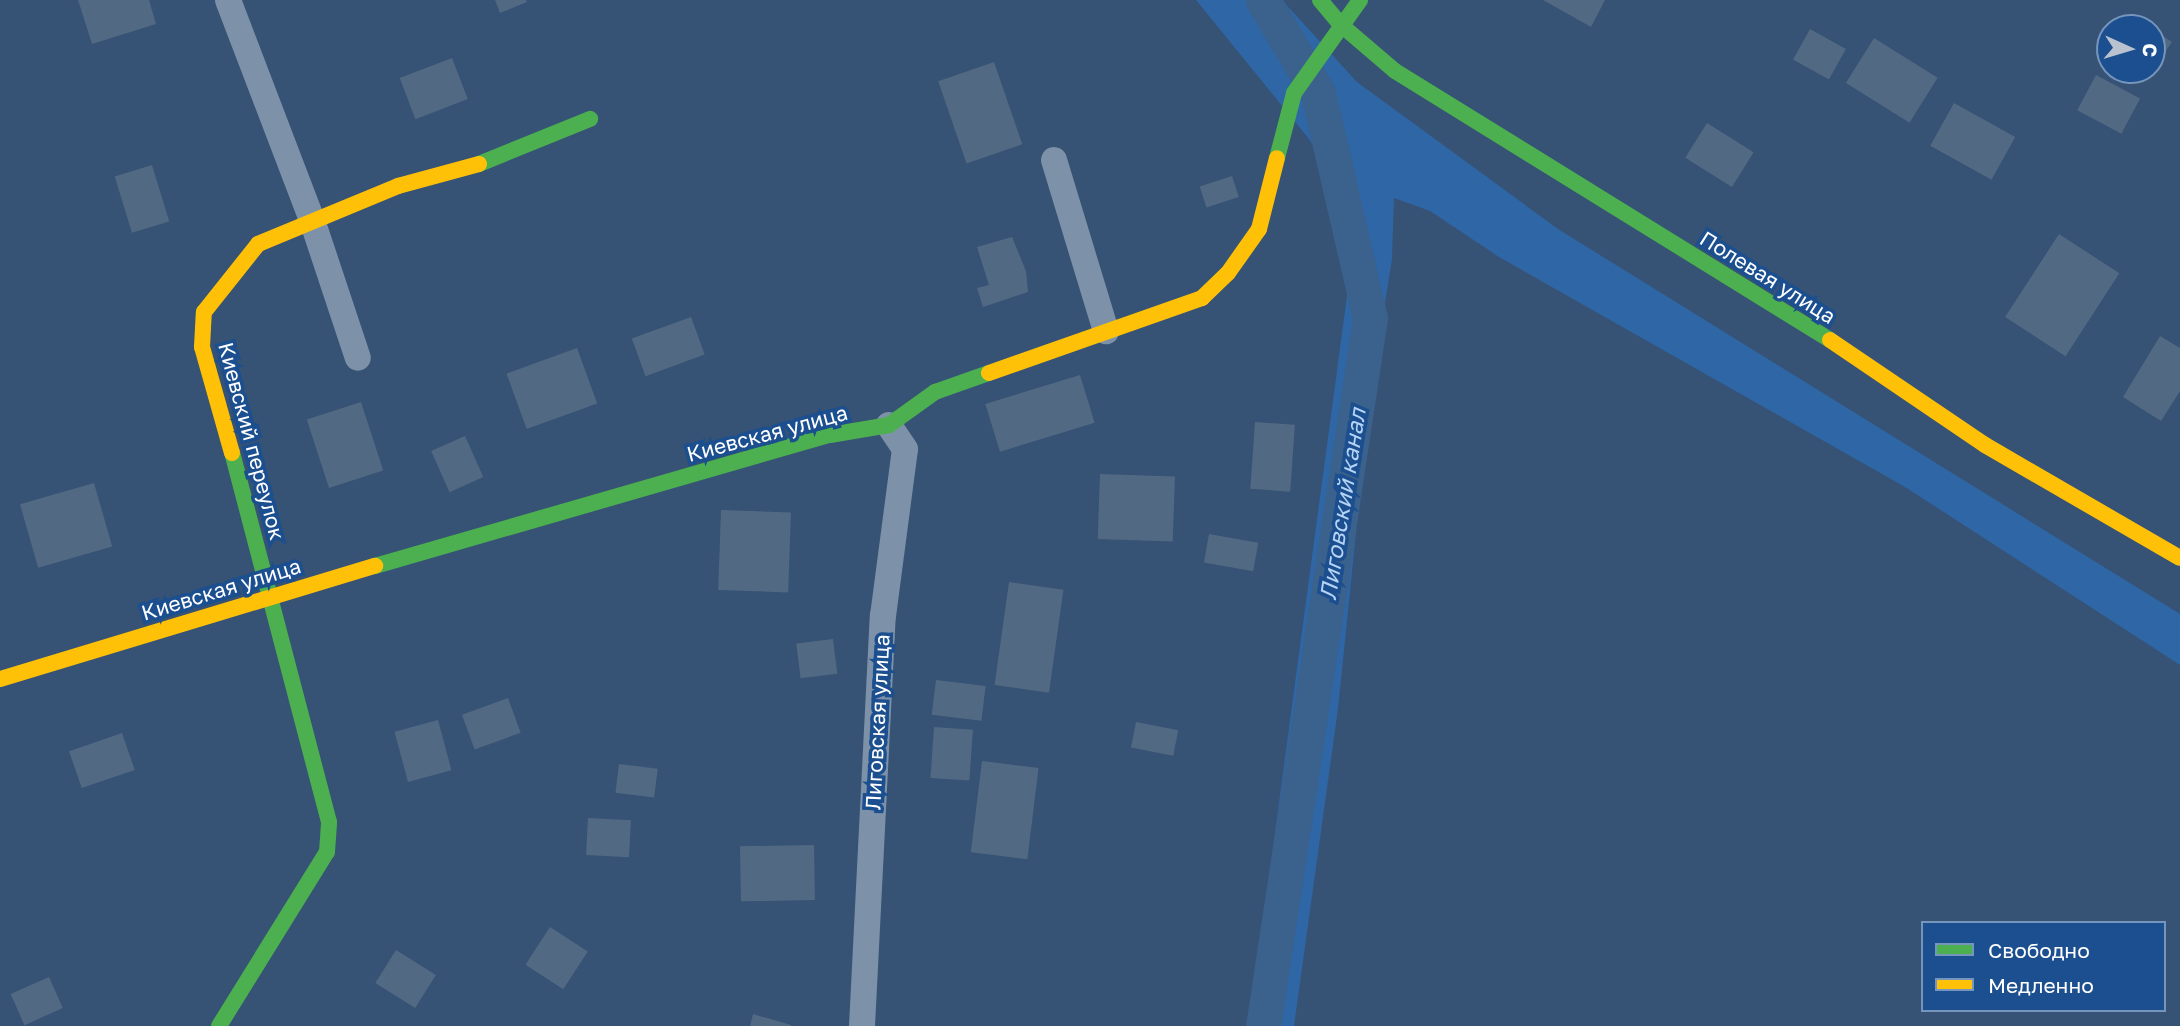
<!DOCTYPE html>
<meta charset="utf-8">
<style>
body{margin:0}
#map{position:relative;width:2180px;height:1026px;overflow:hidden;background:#365274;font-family:"Golos Text",sans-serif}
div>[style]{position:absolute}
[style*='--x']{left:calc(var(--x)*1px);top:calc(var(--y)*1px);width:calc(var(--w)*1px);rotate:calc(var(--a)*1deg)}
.green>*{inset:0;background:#2f66a5}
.canal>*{height:35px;margin:-17.5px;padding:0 17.5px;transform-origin:17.5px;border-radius:17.5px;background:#3b618d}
.building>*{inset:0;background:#526984;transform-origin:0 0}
.street>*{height:26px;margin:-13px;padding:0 13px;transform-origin:13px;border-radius:13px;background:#7d92a8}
.fast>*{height:16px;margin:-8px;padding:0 8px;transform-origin:8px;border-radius:8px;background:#4caf50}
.slow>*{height:16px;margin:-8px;padding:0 8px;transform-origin:8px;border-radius:8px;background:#ffc107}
span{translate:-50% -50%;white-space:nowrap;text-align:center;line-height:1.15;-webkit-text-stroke:7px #1b4f8f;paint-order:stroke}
.street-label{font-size:21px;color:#fff}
.water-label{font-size:23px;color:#b5d3f5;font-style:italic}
.legend{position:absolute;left:1921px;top:921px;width:245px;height:91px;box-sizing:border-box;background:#1b4f8f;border:2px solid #7695bc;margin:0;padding:9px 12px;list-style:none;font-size:21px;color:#fff}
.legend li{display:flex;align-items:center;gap:14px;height:35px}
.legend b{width:35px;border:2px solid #7695bc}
.north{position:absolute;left:2096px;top:14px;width:70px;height:70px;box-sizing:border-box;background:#1b4f8f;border:2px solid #7695bc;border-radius:50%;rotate:94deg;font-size:19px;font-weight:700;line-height:28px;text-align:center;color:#fff}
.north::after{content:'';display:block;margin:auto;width:24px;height:32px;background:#b9c2ce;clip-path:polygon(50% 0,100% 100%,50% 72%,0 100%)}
</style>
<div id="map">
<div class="green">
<div style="clip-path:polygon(1196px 0,1282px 0,1357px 82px,1558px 229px,2180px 614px,2180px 665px,1905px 487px,1499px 257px,1430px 211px,1394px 198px,1392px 259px,1370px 396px,1338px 709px,1294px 1026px,1249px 1026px,1349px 281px,1325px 166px,1309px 139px)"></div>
</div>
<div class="canal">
<div style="--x:1263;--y:0;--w:108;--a:59.4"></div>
<div style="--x:1318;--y:93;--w:231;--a:77"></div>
<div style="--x:1370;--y:318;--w:716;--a:98.59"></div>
</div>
<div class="building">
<div style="clip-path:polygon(78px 0,149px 0,156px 24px,92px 44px)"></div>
<div style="clip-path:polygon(495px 0,526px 0,527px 2px,500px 13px)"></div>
<div style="clip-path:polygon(1543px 0,1605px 0,1591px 27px)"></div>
<div style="left:1810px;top:29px;width:41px;height:35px;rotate:29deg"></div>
<div style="clip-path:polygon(2152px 29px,2172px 42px,2155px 67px,2152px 65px)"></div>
<div style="left:1874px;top:38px;width:75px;height:53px;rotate:32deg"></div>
<div style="left:452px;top:58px;width:44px;height:56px;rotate:69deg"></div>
<div style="left:994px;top:62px;width:87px;height:59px;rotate:71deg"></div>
<div style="left:2096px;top:75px;width:50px;height:40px;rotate:28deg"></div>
<div style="left:1954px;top:103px;width:70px;height:49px;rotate:29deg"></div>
<div style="left:1707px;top:123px;width:55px;height:41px;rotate:32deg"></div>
<div style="left:152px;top:165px;width:59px;height:39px;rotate:73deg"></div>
<div style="left:1232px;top:176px;width:22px;height:34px;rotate:72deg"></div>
<div style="left:2059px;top:234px;width:72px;height:99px;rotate:33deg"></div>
<div style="clip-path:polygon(1012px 237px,1026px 271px,1028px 292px,983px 307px,977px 288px,989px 285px,977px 247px)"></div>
<div style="left:691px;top:317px;width:40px;height:63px;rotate:70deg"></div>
<div style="clip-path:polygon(2160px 336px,2180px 348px,2180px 391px,2161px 421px,2123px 397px)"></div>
<div style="left:577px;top:348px;width:59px;height:75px;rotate:70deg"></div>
<div style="left:1080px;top:375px;width:50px;height:99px;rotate:73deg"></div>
<div style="left:361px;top:402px;width:72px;height:57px;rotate:72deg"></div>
<div style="left:1255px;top:422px;width:40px;height:67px;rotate:4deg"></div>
<div style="left:465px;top:436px;width:45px;height:37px;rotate:66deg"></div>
<div style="left:1100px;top:474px;width:75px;height:65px;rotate:2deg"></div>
<div style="left:94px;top:483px;width:66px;height:77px;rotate:74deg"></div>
<div style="left:721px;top:510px;width:70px;height:80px;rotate:2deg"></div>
<div style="left:1209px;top:534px;width:50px;height:29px;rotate:10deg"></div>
<div style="left:1009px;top:582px;width:55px;height:104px;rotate:8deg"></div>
<div style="left:833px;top:639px;width:35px;height:37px;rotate:83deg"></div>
<div style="left:936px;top:680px;width:50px;height:35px;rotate:7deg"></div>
<div style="left:508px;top:698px;width:37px;height:49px;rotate:70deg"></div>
<div style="left:438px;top:720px;width:52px;height:45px;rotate:75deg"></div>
<div style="left:1136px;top:722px;width:43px;height:26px;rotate:11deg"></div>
<div style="left:934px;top:727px;width:39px;height:51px;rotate:4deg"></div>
<div style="left:122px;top:733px;width:39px;height:56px;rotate:71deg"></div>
<div style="left:982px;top:761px;width:57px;height:92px;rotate:7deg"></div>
<div style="left:619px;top:764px;width:39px;height:29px;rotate:7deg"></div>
<div style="left:588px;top:818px;width:43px;height:37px;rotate:3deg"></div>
<div style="left:814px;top:845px;width:55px;height:74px;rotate:89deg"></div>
<div style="left:550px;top:927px;width:45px;height:45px;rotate:33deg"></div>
<div style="left:396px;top:950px;width:47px;height:39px;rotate:32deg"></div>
<div style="left:49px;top:977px;width:34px;height:42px;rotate:66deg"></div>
<div style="clip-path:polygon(753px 1014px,791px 1025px,791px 1026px,750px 1026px)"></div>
</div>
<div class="street">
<div style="--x:228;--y:0;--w:235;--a:69.1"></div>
<div style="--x:312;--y:220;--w:145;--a:71.6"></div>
<div style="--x:1054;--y:160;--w:179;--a:73.1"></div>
<div style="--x:862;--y:1026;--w:411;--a:-87.1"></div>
<div style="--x:883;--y:616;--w:168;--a:-82.5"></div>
<div style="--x:905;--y:449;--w:29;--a:-124"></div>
</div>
<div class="fast">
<div style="--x:1320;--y:0;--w:31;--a:50"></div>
<div style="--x:1340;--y:24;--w:72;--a:40.5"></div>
<div style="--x:1395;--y:71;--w:511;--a:31.73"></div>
<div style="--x:1277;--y:158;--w:67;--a:-75.3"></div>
<div style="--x:1294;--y:93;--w:114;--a:-54.6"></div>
<div style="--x:479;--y:164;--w:120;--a:-22.1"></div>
<div style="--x:375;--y:566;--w:473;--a:-16.1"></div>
<div style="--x:830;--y:435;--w:60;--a:-9.6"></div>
<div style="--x:889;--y:425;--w:57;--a:-35.7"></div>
<div style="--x:935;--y:392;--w:57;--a:-19.4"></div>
<div style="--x:219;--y:1026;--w:205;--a:-58.2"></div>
<div style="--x:327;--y:852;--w:30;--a:-86"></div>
<div style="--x:329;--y:822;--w:382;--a:-104.7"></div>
</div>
<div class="slow">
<div style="--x:1830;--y:340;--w:187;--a:34.1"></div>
<div style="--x:1985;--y:445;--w:225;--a:30.1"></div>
<div style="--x:989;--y:373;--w:226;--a:-19.4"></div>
<div style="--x:1202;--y:298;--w:36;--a:-44"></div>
<div style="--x:1228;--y:273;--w:54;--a:-54.8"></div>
<div style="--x:1259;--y:229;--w:73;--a:-75.8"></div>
<div style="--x:232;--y:453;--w:110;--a:-105.8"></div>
<div style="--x:202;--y:347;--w:35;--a:-87"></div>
<div style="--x:204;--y:312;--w:87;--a:-51.5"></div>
<div style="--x:258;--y:244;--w:152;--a:-22.5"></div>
<div style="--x:398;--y:186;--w:84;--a:-15.2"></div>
<div style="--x:0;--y:679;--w:392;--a:-16.8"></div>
</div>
<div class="street-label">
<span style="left:1768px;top:277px;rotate:32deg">Полевая улица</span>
<span style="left:767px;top:433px;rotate:-15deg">Киевская улица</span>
<span style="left:252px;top:441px;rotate:75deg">Киевский переулок</span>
<span style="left:221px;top:589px;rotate:-17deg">Киевская улица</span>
<span style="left:877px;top:722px;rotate:-87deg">Лиговская улица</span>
</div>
<div class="water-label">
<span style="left:1342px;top:504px;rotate:-81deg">Лиговский канал</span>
</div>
<ul class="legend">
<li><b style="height:9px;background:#4caf50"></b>Свободно</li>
<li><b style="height:9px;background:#ffc107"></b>Медленно</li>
</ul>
<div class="north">С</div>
</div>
